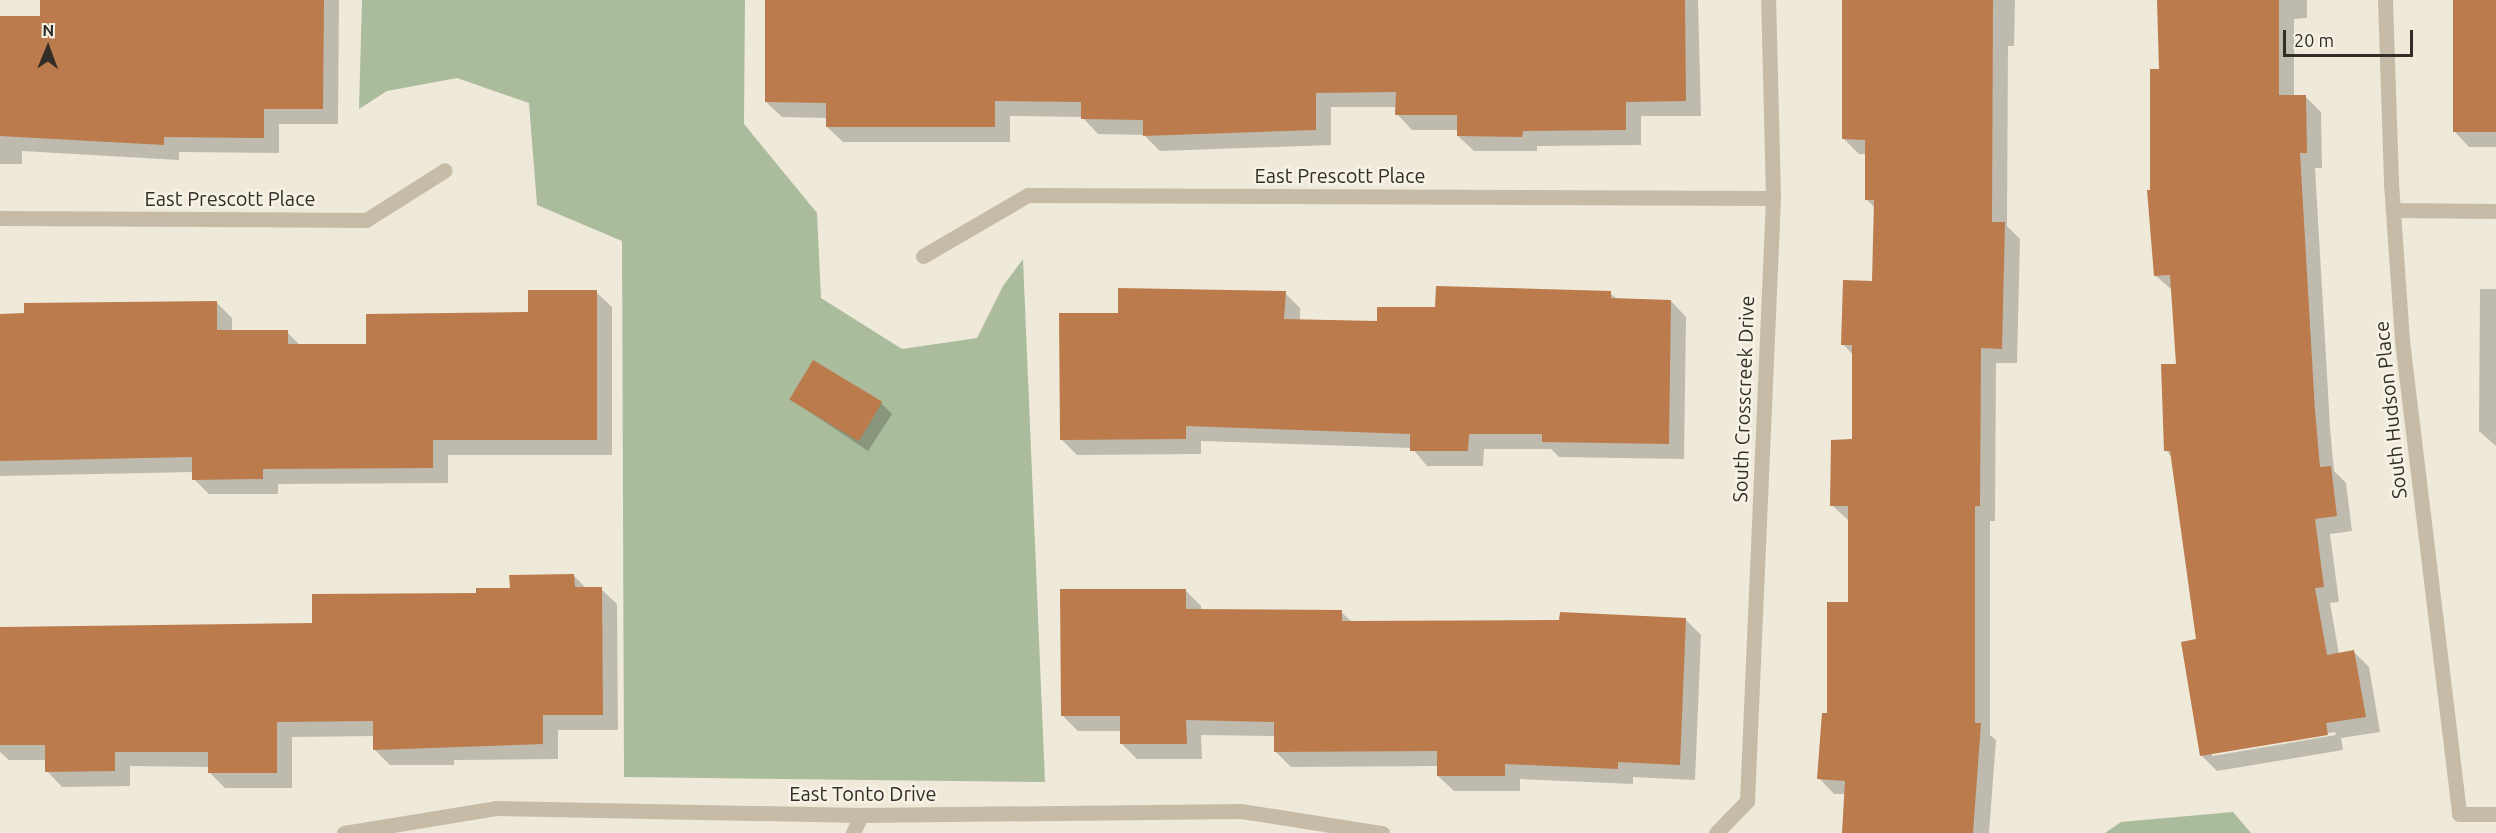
<!DOCTYPE html>
<style>
body{margin:0}
#map{position:relative;width:2496px;height:833px;overflow:hidden;background:#efe9da;font-family:Ubuntu,sans-serif}
div>[style]{position:absolute}
[style*='--x']{left:calc(var(--x)*1px);top:calc(var(--y)*1px);width:calc(var(--w)*1px);rotate:calc(var(--a)*1deg)}
.green>*{inset:0;background:#abbc9c}
.shadow>*{inset:0;background:#0003}
.building>*{inset:0;background:#bb7b4c;transform-origin:0 0}
.minor>*{height:15px;margin:-7.5px;padding:0 7.5px;transform-origin:7.5px;border-radius:7.5px;background:#c6bba7}
span{translate:-50% -50%;white-space:nowrap;text-align:center;line-height:1.15;-webkit-text-stroke:5px #f7f2e6;paint-order:stroke}
.street-label{font-size:20px;color:#332d27}
.north{position:absolute;left:18px;top:18px;width:60px;height:60px;-webkit-text-stroke:4px #f7f2e6;paint-order:stroke;rotate:1deg;font-size:16px;font-weight:700;line-height:24px;text-align:center;color:#332d27}
.north::after{content:'';display:block;margin:auto;width:21px;height:27px;background:#332d27;clip-path:polygon(50% 0,100% 100%,50% 72%,0 100%)}
.scale{position:absolute;left:2283px;top:30px;width:130px;height:27px;box-sizing:border-box;border:3px solid #332d27;border-top:0;padding-left:8px;font-size:18px;line-height:21px;white-space:nowrap;color:#332d27;-webkit-text-stroke:4px #f7f2e6;paint-order:stroke}
</style>
<div id="map">
<div class="green">
<div style="clip-path:polygon(362px 0,745px 0,744px 124px,817px 213px,821px 298px,902px 349px,977px 338px,1003px 286px,1023px 259px,1045px 782px,624px 777px,622px 241px,537px 205px,529px 103px,457px 78px,387px 91px,359px 109px)"></div>
<div style="clip-path:polygon(2233px 812px,2251px 833px,2105px 833px,2121px 822px)"></div>
</div>
<div class="shadow">
<div style="clip-path:polygon(42px 0,339px 0,338px 124px,279px 124px,279px 153px,179px 152px,179px 160px,22px 151px,22px 164px,0 164px,0 18px,41px 18px)"></div>
<div style="clip-path:polygon(766px 0,1698px 0,1701px 116px,1641px 116px,1641px 145px,1537px 146px,1537px 151px,1474px 151px,1458px 136px,1459px 130px,1412px 130px,1397px 114px,1397px 107px,1331px 107px,1331px 145px,1160px 151px,1144px 135px,1098px 134px,1082px 117px,1010px 116px,1010px 142px,843px 142px,827px 127px,827px 118px,782px 117px,766px 102px)"></div>
<div style="clip-path:polygon(1843px 0,2015px 0,2014px 46px,2008px 46px,2007px 226px,2020px 239px,2017px 363px,1996px 363px,1995px 521px,1990px 521px,1990px 735px,1996px 740px,1989px 833px,1843px 833px,1846px 794px,1834px 794px,1819px 778px,1850px 604px,1849px 521px,1832px 505px,1854px 441px,1853px 355px,1843px 344px,1873px 282px,1875px 208px,1867px 200px,1867px 154px,1859px 154px,1844px 139px)"></div>
<div style="clip-path:polygon(evenodd,2158px 0,2307px 0,2307px 18px,2294px 19px,2294px 96px,2305px 96px,2321px 112px,2322px 168px,2315px 168px,2330px 427px,2334px 471px,2346px 483px,2352px 531px,2330px 534px,2339px 602px,2330px 603px,2339px 654px,2354px 652px,2369px 667px,2380px 732px,2341px 738px,2343px 750px,2217px 771px,2202px 756px,2182px 643px,2198px 641px,2172px 457px,2166px 450px,2178px 365px,2173px 291px,2155px 275px,2152px 191px,2160px 71px,2158px 0,2335px 732px,2336px 735px,2212px 756px,2212px 753px,2335px 732px)"></div>
<div style="clip-path:polygon(2454px 0,2496px 0,2496px 147px,2469px 147px,2454px 131px)"></div>
<div style="clip-path:polygon(2480px 289px,2496px 289px,2496px 446px,2479px 431px)"></div>
<div style="clip-path:polygon(596px 292px,612px 307px,612px 455px,448px 455px,448px 483px,278px 484px,278px 494px,209px 494px,194px 479px,194px 472px,0 476px,0 315px,216px 302px,232px 318px,232px 332px,287px 332px,301px 346px,367px 345px,530px 314px)"></div>
<div style="clip-path:polygon(1285px 293px,1300px 308px,1300px 321px,1378px 323px,1437px 308px,1610px 293px,1618px 300px,1671px 301px,1686px 317px,1684px 459px,1559px 457px,1551px 449px,1484px 449px,1483px 466px,1427px 466px,1412px 448px,1201px 441px,1201px 454px,1077px 455px,1061px 439px,1120px 314px)"></div>
<div style="clip-path:polygon(790px 399px,881px 403px,892px 414px,868px 451px)"></div>
<div style="clip-path:polygon(574px 576px,587px 589px,601px 589px,617px 604px,618px 730px,558px 730px,558px 759px,454px 760px,454px 765px,390px 765px,374px 749px,374px 736px,292px 737px,292px 788px,225px 788px,209px 772px,209px 767px,130px 766px,130px 786px,62px 787px,47px 771px,47px 760px,9px 760px,0 752px,0 628px,313px 625px)"></div>
<div style="clip-path:polygon(1185px 590px,1201px 606px,1201px 611px,1341px 612px,1352px 622px,1685px 619px,1701px 635px,1695px 780px,1633px 777px,1633px 784px,1520px 779px,1520px 791px,1454px 791px,1438px 776px,1438px 766px,1291px 767px,1275px 751px,1276px 736px,1201px 735px,1202px 759px,1137px 759px,1122px 744px,1122px 731px,1078px 731px,1063px 716px)"></div>
</div>
<div class="building">
<div style="clip-path:polygon(40px 0,324px 0,323px 109px,264px 109px,264px 138px,164px 137px,164px 145px,0 136px,0 16px,40px 16px)"></div>
<div style="clip-path:polygon(765px 0,1685px 0,1686px 101px,1626px 102px,1626px 130px,1523px 131px,1522px 137px,1457px 136px,1457px 115px,1395px 115px,1396px 92px,1316px 93px,1316px 130px,1143px 136px,1143px 120px,1081px 119px,1081px 102px,995px 101px,995px 127px,826px 127px,826px 103px,765px 102px)"></div>
<div style="clip-path:polygon(1842px 0,1993px 0,1992px 222px,2005px 222px,2002px 349px,1981px 348px,1980px 506px,1975px 506px,1975px 723px,1981px 723px,1973px 833px,1842px 833px,1845px 781px,1817px 779px,1822px 713px,1827px 713px,1827px 602px,1848px 602px,1848px 506px,1830px 506px,1831px 440px,1852px 439px,1852px 345px,1841px 345px,1843px 280px,1872px 281px,1874px 200px,1865px 200px,1865px 140px,1842px 139px)"></div>
<div style="clip-path:polygon(2157px 0,2279px 0,2279px 95px,2306px 95px,2307px 153px,2300px 153px,2315px 411px,2320px 467px,2331px 466px,2337px 516px,2315px 519px,2324px 587px,2315px 588px,2327px 655px,2354px 650px,2366px 717px,2326px 723px,2328px 735px,2200px 756px,2181px 642px,2196px 639px,2170px 451px,2164px 451px,2161px 364px,2176px 364px,2170px 275px,2154px 276px,2147px 190px,2150px 190px,2150px 69px,2159px 69px)"></div>
<div style="left:2453px;top:0;width:43px;height:132px"></div>
<div style="clip-path:polygon(1436px 286px,1611px 291px,1611px 298px,1671px 300px,1669px 444px,1542px 442px,1542px 434px,1469px 434px,1468px 451px,1410px 451px,1410px 434px,1186px 426px,1186px 439px,1060px 440px,1059px 313px,1118px 313px,1118px 288px,1286px 291px,1284px 319px,1377px 321px,1377px 307px,1435px 307px)"></div>
<div style="clip-path:polygon(528px 290px,597px 290px,597px 440px,433px 440px,433px 468px,263px 469px,263px 479px,192px 480px,192px 457px,0 461px,0 314px,24px 313px,24px 303px,217px 301px,217px 330px,288px 330px,288px 344px,366px 344px,366px 314px,528px 312px)"></div>
<div style="left:813px;top:360px;width:81px;height:46px;rotate:31deg"></div>
<div style="clip-path:polygon(574px 574px,575px 587px,602px 587px,603px 715px,543px 715px,543px 744px,373px 750px,373px 721px,277px 722px,277px 773px,208px 773px,208px 752px,115px 752px,115px 771px,45px 772px,45px 745px,0 745px,0 627px,312px 623px,312px 594px,476px 593px,476px 588px,510px 588px,509px 575px)"></div>
<div style="clip-path:polygon(1060px 589px,1186px 589px,1186px 609px,1342px 610px,1342px 621px,1559px 620px,1560px 612px,1686px 618px,1680px 765px,1618px 762px,1618px 769px,1505px 764px,1505px 776px,1437px 776px,1437px 751px,1274px 752px,1274px 722px,1186px 720px,1187px 744px,1120px 744px,1120px 716px,1061px 716px)"></div>
</div>
<div class="minor">
<div style="--x:2385;--y:0;--w:183;--a:88.1"></div>
<div style="--x:2391;--y:183;--w:158;--a:86"></div>
<div style="--x:2402;--y:341;--w:476;--a:83.1"></div>
<div style="--x:2459;--y:814;--w:37;--a:0"></div>
<div style="--x:2393;--y:210;--w:103;--a:0.6"></div>
<div style="--x:0;--y:218;--w:366;--a:0.3"></div>
<div style="--x:366;--y:220;--w:93;--a:-32.3"></div>
<div style="--x:923;--y:256;--w:121;--a:-30.2"></div>
<div style="--x:1028;--y:195;--w:745;--a:0.23"></div>
<div style="--x:344;--y:833;--w:154;--a:-9.3"></div>
<div style="--x:496;--y:808;--w:365;--a:1.1"></div>
<div style="--x:861;--y:815;--w:380;--a:-0.6"></div>
<div style="--x:1241;--y:811;--w:143;--a:8.9"></div>
<div style="--x:853;--y:833;--w:20;--a:-66"></div>
<div style="--x:1716;--y:833;--w:45;--a:-45.9"></div>
<div style="--x:1747;--y:801;--w:604;--a:-87.53"></div>
<div style="--x:1773;--y:198;--w:198;--a:-91.4"></div>
</div>
<div class="street-label">
<span style="left:1340px;top:175px">East Prescott Place</span>
<span style="left:230px;top:198px">East Prescott Place</span>
<span style="left:1743px;top:399px;rotate:-88deg">South Crosscreek Drive</span>
<span style="left:2390px;top:410px;rotate:-96deg">South Hudson Place</span>
<span style="left:863px;top:793px">East Tonto Drive</span>
</div>
<div class="north">N</div>
<div class="scale">20 m</div>
</div>
